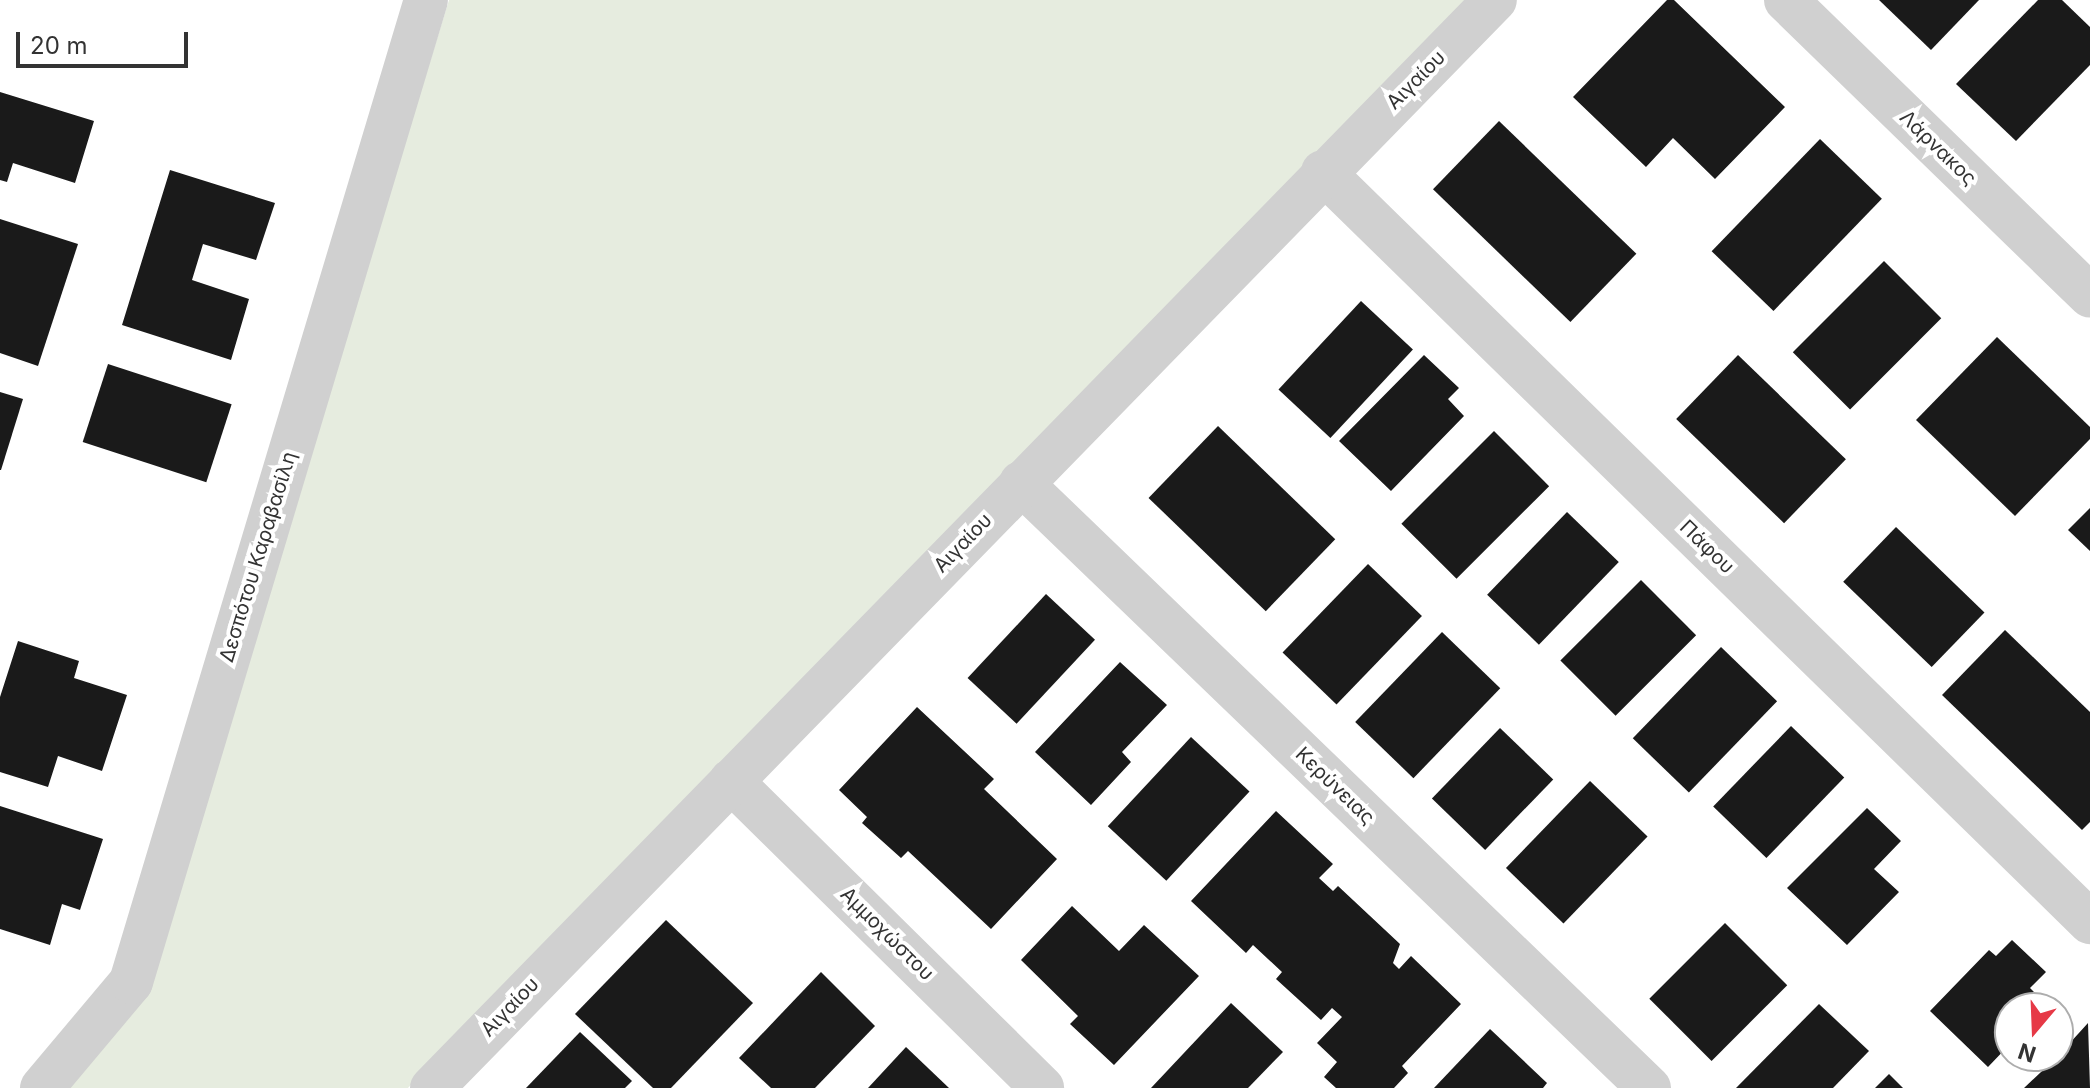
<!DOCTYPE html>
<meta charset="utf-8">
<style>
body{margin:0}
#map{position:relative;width:2090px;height:1088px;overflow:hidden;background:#fff;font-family:Inter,sans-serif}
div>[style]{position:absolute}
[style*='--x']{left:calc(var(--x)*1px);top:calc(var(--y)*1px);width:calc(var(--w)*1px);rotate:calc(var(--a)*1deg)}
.green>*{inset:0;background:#e6ecdf}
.building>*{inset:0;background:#1a1a1a;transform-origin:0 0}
.minor>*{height:44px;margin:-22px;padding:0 22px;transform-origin:22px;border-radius:22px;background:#d0d0d0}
.tertiary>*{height:44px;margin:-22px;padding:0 22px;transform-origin:22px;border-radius:22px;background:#d0d0d0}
span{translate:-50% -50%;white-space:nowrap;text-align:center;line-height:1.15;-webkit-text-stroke:8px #fff;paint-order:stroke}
.street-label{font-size:20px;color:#333}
.north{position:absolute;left:1994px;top:992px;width:80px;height:80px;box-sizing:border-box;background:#fff;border:2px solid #adadad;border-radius:50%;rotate:199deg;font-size:22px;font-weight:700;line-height:32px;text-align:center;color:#333}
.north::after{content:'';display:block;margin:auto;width:28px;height:36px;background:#e63946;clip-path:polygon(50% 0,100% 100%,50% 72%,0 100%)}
.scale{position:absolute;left:16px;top:32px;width:172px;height:36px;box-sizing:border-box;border:4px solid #333;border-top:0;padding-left:10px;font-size:24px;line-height:28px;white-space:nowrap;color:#333;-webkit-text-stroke:6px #fff;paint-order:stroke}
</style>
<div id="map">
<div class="green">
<div style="clip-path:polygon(449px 0,1470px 0,408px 1088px,62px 1088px,144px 985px)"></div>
</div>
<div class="building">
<div style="clip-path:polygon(1667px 0,1674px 0,1785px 107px,1715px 179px,1673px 138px,1646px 167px,1573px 97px)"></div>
<div style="clip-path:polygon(1879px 0,1979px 0,1931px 50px)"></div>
<div style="clip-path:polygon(2038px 0,2062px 0,2090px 27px,2090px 65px,2016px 141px,1956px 84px)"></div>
<div style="clip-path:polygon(0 92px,94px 121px,75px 183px,13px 163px,7px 182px,0 180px)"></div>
<div style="left:1499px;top:121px;width:191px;height:95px;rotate:44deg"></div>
<div style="left:1820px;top:139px;width:86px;height:156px;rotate:44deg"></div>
<div style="clip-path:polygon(170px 170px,275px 203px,256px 260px,203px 244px,192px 280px,249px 299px,231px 360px,122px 325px)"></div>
<div style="clip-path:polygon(0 219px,78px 244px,38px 366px,0 353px)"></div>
<div style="left:1884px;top:261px;width:81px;height:129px;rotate:45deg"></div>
<div style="left:1361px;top:301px;width:71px;height:121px;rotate:43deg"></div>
<div style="clip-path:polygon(1997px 337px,2090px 427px,2090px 439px,2015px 516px,1916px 420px)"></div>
<div style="clip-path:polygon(1424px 355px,1459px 388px,1448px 399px,1464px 416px,1391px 491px,1339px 441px)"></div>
<div style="left:1738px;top:355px;width:150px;height:89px;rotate:44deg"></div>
<div style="left:108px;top:364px;width:130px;height:82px;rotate:18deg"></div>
<div style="clip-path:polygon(0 392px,23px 399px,1px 470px,0 470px)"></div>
<div style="left:1218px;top:426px;width:163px;height:100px;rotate:44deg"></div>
<div style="left:1494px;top:431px;width:78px;height:131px;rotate:45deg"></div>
<div style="clip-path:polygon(2090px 508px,2090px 551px,2068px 530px)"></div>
<div style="left:1567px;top:512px;width:72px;height:115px;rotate:44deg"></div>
<div style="left:1896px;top:527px;width:123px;height:76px;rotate:44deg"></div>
<div style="left:1368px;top:564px;width:75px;height:123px;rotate:44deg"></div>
<div style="left:1641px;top:580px;width:78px;height:114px;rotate:45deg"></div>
<div style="left:1046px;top:594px;width:67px;height:115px;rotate:43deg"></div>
<div style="clip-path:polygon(2005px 630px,2090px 712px,2090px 822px,2082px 830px,1942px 695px)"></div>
<div style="left:1442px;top:632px;width:81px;height:125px;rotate:44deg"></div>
<div style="clip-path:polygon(18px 641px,79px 661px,74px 678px,127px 695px,102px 771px,58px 756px,48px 787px,0 772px,0 697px)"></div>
<div style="left:1721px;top:647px;width:78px;height:127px;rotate:44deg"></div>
<div style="clip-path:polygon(1120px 662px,1167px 705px,1122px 752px,1131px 762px,1091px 805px,1035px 752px)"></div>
<div style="clip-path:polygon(917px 707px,994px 779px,984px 789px,1057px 859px,991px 929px,908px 851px,901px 858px,862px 823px,867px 817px,839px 790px)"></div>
<div style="left:1791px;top:726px;width:74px;height:112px;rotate:44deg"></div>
<div style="left:1500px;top:728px;width:74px;height:98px;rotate:44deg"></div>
<div style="left:1191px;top:737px;width:80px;height:122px;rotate:43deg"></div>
<div style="left:1590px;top:781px;width:80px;height:121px;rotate:44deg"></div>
<div style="clip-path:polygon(0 806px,103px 839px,80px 910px,62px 904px,50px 945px,0 929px)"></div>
<div style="clip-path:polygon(1867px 808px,1901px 841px,1874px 869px,1899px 892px,1847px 945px,1787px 888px)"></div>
<div style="clip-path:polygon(1276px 811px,1333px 864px,1319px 878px,1333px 891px,1338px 886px,1400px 944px,1393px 963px,1399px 969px,1411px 956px,1461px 1004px,1402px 1066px,1408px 1073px,1394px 1088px,1336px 1088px,1324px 1077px,1337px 1062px,1317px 1043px,1342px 1017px,1332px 1008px,1321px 1020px,1276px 979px,1282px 972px,1253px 945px,1246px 953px,1191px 901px)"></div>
<div style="clip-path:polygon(1072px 906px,1119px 951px,1144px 925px,1199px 976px,1114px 1065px,1070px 1024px,1078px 1016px,1021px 960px)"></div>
<div style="clip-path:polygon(666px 920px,753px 1003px,671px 1088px,653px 1088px,575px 1014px)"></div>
<div style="left:1725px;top:923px;width:88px;height:107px;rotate:45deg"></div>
<div style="clip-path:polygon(2012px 940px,2046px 972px,2030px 988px,2038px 996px,2026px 1008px,2010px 1008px,2010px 1044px,1988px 1067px,1930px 1011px,1989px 950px,1996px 956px)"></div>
<div style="clip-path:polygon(821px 972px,875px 1026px,815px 1088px,771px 1088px,739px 1058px)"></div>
<div style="clip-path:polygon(1231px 1003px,1283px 1052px,1248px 1088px,1151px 1088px)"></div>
<div style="clip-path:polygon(1819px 1004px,1869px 1051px,1833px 1088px,1736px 1088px)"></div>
<div style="clip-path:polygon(2088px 1023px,2090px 1088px,2024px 1088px,2058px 1056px)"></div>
<div style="clip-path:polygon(1490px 1029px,1547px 1083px,1543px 1088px,1434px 1088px)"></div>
<div style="clip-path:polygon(580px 1032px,632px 1081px,625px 1088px,526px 1088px)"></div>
<div style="clip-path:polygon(906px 1047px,949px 1088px,868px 1088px)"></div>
<div style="clip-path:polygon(1889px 1074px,1903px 1088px,1875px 1088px)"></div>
</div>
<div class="minor">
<div style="--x:1786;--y:0;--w:424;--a:44.2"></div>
<div style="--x:1323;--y:172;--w:1073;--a:44.36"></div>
<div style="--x:1021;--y:483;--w:872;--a:43.93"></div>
<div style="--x:731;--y:781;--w:437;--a:44.6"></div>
<div style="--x:42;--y:1088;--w:138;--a:-50"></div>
<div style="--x:131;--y:982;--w:1025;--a:-73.28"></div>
</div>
<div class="tertiary">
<div style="--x:432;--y:1088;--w:1521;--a:-45.67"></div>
</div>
<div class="street-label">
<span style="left:1416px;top:80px;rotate:-45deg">Αιγαίου</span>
<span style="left:1938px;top:148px;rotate:44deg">Λάρνακος</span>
<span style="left:963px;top:543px;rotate:-46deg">Αιγαίου</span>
<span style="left:1707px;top:547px;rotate:44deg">Πάφου</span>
<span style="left:258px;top:557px;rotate:-73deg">Δεσπότου Καραβασίλη</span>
<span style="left:1335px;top:786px;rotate:44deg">Κερύνειας</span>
<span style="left:887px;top:934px;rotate:45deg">Αμμοχώστου</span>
<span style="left:510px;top:1007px;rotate:-46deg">Αιγαίου</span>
</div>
<div class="north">N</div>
<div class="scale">20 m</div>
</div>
